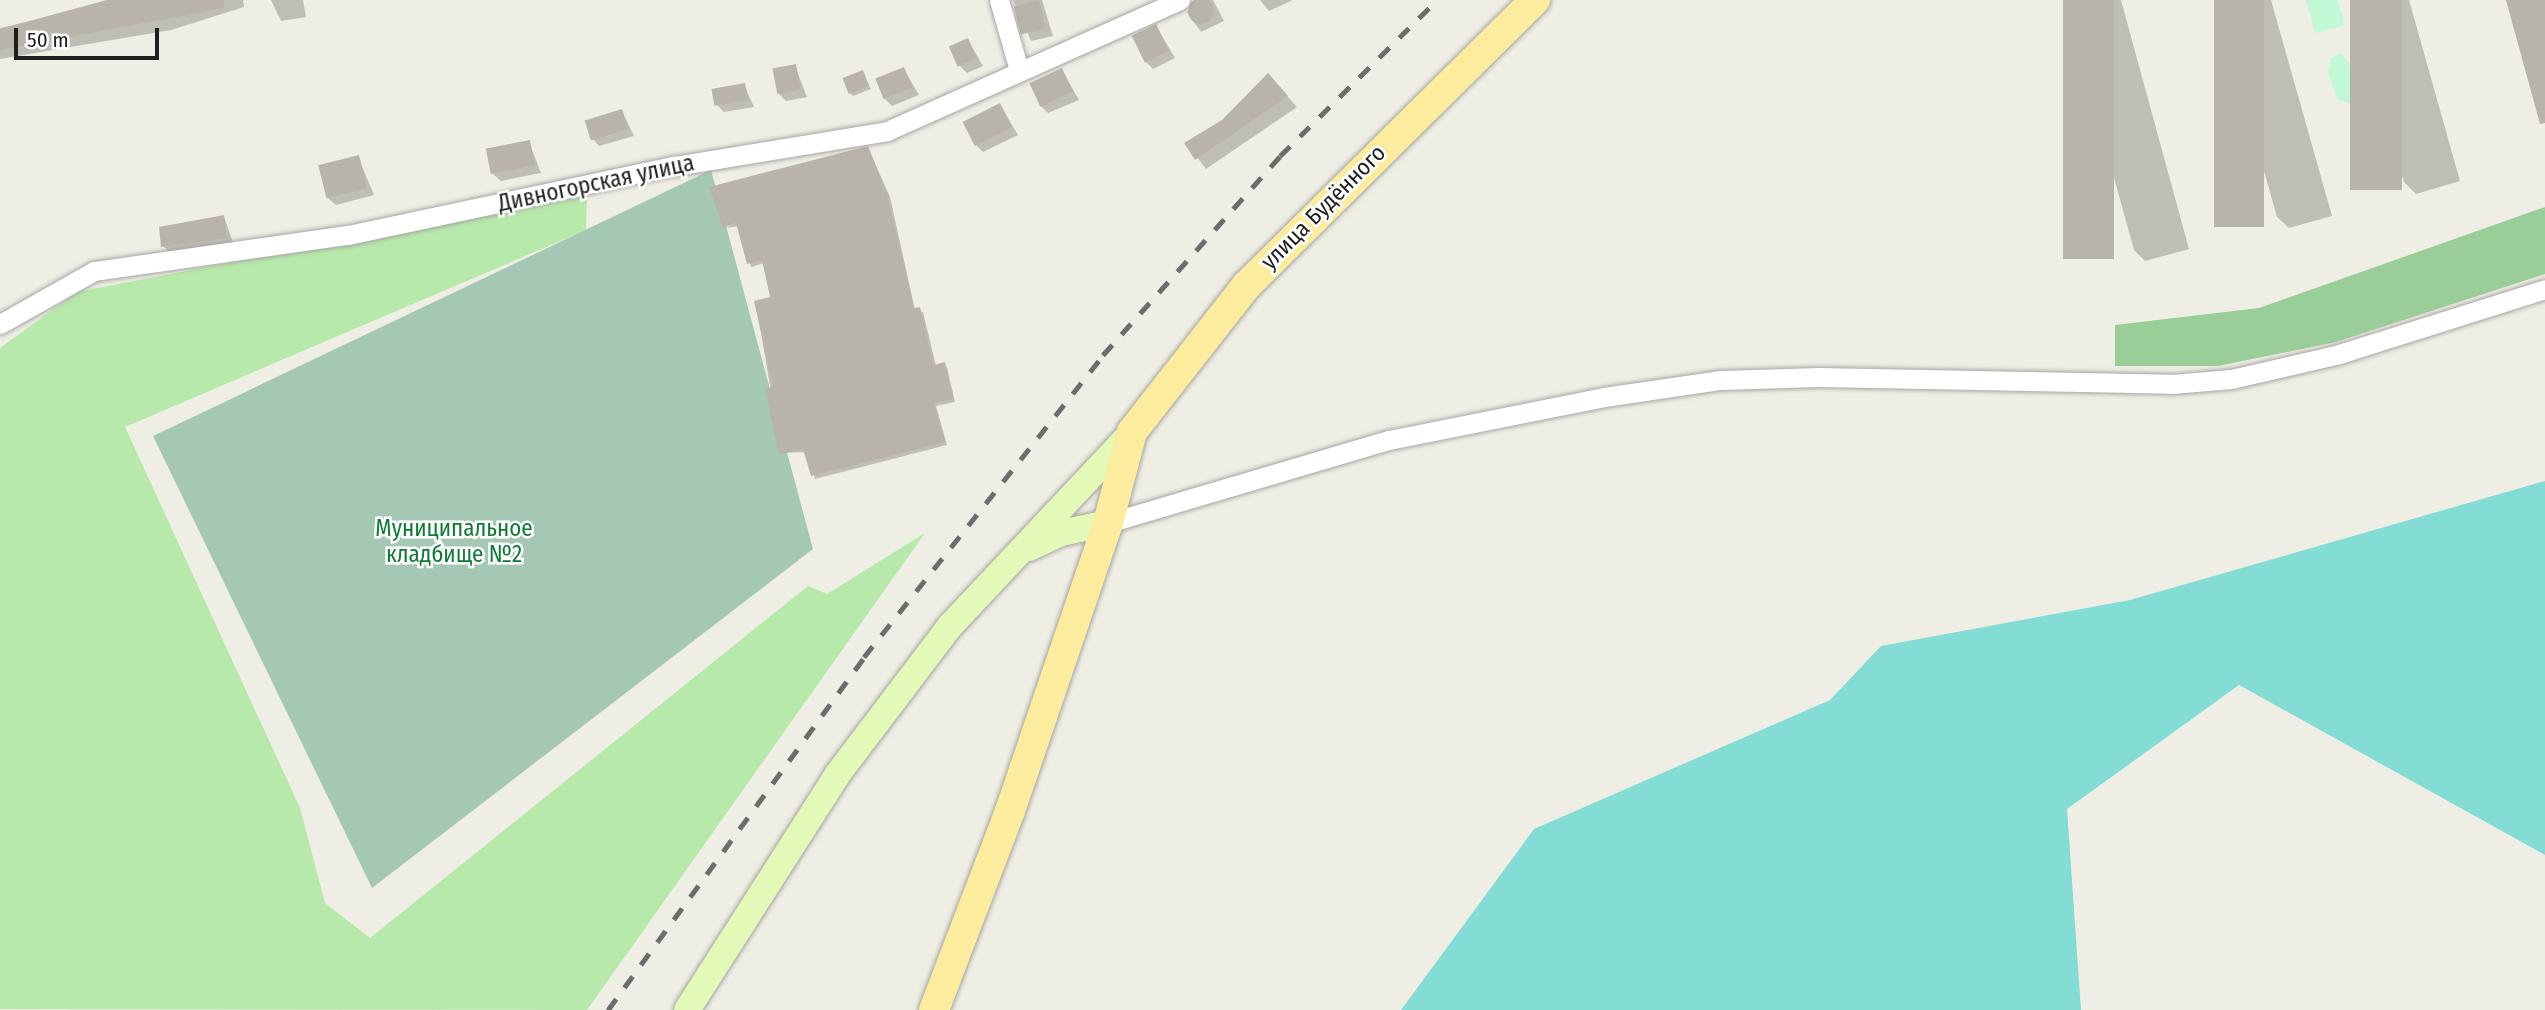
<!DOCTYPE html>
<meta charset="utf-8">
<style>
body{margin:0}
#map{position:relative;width:2545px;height:1010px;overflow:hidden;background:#efeee4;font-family:"Fira Sans Condensed",sans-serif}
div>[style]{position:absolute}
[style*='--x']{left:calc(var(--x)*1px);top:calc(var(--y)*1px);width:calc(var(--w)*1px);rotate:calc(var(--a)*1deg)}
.grass>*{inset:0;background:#b7e9aa}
.forest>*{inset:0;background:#9ace99}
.cemetery>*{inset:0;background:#a5c8b4}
.park>*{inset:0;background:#c1f9d6}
.pitch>*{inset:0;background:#83ddd4}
.shadow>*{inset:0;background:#0003}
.building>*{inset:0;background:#b8b4a9;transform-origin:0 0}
.round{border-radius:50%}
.roads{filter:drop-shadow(0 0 2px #a5a5a5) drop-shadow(0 0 2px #a5a5a5)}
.street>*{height:19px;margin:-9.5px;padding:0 9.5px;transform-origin:9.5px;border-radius:9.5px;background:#fff}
.secondary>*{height:26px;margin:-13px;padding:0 13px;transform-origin:13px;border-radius:13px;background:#e3f9b8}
.primary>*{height:30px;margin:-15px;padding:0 15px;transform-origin:15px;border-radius:15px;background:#fbed9d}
.rail>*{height:5px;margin-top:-2.5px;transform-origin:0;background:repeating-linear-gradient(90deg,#6c6c6c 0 14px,transparent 0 28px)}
span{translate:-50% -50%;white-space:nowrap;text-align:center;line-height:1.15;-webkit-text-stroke:5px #fff;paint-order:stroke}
.street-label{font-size:23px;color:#1e1e1e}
.park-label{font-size:23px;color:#0d7b35}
.scale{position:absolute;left:14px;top:28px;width:145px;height:32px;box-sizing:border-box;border:4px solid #1e1e1e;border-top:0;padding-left:9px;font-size:21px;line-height:24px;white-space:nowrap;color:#1e1e1e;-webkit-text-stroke:5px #fff;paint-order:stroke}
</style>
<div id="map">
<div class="grass">
<div style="clip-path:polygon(587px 194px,586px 230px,125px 427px,300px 808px,325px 903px,370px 938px,808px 586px,827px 594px,925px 533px,587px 1010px,0 1009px,0 348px,77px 292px)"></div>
</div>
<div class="forest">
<div style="clip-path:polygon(2545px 207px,2545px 274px,2336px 342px,2218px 366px,2115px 366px,2115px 325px,2259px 308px)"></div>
</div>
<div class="cemetery">
<div style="clip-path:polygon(711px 170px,813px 549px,372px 888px,153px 436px)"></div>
</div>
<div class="park">
<div style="clip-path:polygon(2306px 0,2338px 0,2345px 25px,2315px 33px)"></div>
<div style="clip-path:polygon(2341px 53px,2358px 75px,2358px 94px,2350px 104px,2338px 99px,2328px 75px,2331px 58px)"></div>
</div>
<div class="pitch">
<div style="clip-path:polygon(2545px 481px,2545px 855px,2239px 685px,2067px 809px,2081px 1010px,1401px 1010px,1534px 829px,1830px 700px,1881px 646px,2130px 600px)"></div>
</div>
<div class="shadow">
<div style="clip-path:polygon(123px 0,243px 0,244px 7px,171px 30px,0 59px,0 28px)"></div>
<div style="clip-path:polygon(271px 0,303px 0,306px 17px,281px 21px)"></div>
<div style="clip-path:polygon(1013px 0,1042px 0,1053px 36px,1031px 41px)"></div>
<div style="clip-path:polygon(1200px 0,1213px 0,1224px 21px,1201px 32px,1187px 12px)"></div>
<div style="clip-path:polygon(1260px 0,1293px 0,1269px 11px)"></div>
<div style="clip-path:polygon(2065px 0,2121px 0,2189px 249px,2145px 261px,2134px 250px)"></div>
<div style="clip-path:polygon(2216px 0,2271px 0,2332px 216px,2289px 228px,2277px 217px)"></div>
<div style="clip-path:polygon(2352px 0,2409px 0,2460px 181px,2416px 194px,2404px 182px)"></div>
<div style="clip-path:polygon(1156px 26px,1175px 58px,1153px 69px,1145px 61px)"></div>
<div style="clip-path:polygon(968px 40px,983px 66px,967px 73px,960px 66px)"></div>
<div style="clip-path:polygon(795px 66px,807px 97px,786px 101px,779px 94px)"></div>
<div style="clip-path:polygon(904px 69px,919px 95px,892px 106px,884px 98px)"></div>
<div style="clip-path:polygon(1062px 70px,1079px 100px,1048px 113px,1041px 106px)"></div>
<div style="clip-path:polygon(862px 72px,871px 89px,853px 96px,850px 93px)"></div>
<div style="clip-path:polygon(744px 85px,754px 107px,724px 112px,717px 105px)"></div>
<div style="clip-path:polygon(1278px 86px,1297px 107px,1206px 169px,1187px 144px)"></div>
<div style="clip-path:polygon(1000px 105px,1018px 135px,983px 152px,976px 145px)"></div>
<div style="clip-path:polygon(622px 111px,634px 136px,599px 146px,592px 138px)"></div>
<div style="clip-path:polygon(529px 142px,541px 173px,501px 181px,493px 174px)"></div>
<div style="clip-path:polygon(868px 148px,890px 197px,915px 310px,923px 312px,936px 366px,947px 367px,955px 402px,936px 406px,947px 445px,815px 479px,806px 452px,781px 453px,756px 302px,772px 298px,764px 263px,751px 267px,739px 226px,726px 228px)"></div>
<div style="clip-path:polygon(358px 157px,374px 195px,336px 205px,328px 198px)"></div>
<div style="clip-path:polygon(224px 217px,234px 245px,171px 254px,163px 246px)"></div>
</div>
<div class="building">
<div class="round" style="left:1188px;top:-2px;width:26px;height:26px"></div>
<div style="clip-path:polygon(107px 0,224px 0,224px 8px,0 50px,0 29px)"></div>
<div style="left:1039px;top:0;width:29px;height:26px;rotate:76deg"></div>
<div style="left:2063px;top:0;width:51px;height:259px"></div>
<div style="left:2214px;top:0;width:50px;height:227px"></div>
<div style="left:2350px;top:0;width:52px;height:190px"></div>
<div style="clip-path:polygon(2506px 0,2545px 0,2545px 123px,2540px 124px)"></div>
<div style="left:1156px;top:24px;width:30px;height:27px;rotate:64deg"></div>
<div style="left:968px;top:38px;width:22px;height:21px;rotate:66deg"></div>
<div style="left:796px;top:64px;width:26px;height:24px;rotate:79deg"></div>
<div style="left:904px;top:67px;width:22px;height:31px;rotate:68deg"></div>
<div style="left:1062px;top:68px;width:26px;height:36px;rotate:65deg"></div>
<div style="left:863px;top:70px;width:17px;height:22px;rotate:69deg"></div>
<div style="clip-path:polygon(1268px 73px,1288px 96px,1195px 160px,1184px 143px,1222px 120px)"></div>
<div style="left:745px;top:83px;width:17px;height:34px;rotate:80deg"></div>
<div style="left:1000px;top:103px;width:27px;height:42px;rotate:63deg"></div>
<div style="left:622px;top:109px;width:21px;height:39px;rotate:73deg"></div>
<div style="left:530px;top:140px;width:26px;height:45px;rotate:79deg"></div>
<div style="clip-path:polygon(868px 146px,887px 193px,914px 308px,920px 307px,934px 365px,945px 362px,953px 399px,934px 403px,945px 442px,811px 476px,803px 449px,779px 454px,765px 389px,773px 387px,754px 301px,770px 297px,762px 260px,747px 264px,736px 223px,723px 228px,709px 187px)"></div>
<div style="left:359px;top:155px;width:34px;height:42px;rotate:76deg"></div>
<div style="clip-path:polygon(224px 215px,227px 238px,161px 247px,159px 227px)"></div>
</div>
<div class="roads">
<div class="street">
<div style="--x:999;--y:0;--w:73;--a:74.1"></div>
<div style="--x:0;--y:324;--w:108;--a:-29.4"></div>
<div style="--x:94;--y:271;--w:257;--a:-8.1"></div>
<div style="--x:348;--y:235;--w:333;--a:-12"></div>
<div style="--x:674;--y:166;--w:216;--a:-9.3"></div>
<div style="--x:887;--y:131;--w:321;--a:-24.1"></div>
<div style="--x:1108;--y:523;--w:293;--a:-16.5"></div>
<div style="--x:1389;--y:440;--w:219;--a:-11.3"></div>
<div style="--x:1604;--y:397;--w:118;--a:-8.3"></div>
<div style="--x:1721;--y:380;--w:98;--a:-1.8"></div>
<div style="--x:1819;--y:377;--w:353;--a:1.1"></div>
<div style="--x:2172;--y:384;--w:59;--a:-4.8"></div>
<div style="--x:2231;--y:379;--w:111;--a:-13"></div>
<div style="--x:2339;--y:354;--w:216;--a:-17.5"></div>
</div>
<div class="secondary">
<div style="--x:1029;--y:548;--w:35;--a:-25"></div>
<div style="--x:1061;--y:533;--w:48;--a:-12"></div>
<div style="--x:687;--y:1010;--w:279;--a:-57.4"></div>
<div style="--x:837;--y:775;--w:188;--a:-52.8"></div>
<div style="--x:951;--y:625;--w:265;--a:-46.8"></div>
</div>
<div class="primary">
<div style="--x:934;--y:1010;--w:213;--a:-69.1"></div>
<div style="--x:1010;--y:811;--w:304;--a:-71.2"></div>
<div style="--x:1108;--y:523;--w:94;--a:-75.2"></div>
<div style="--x:1132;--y:432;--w:185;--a:-52"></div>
<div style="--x:1246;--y:286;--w:407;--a:-44.7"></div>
</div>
</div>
<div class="rail">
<div style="--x:608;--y:1010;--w:436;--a:-54"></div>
<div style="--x:864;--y:657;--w:385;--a:-51.6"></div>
<div style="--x:1103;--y:355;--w:266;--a:-48.3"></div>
<div style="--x:1280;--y:156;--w:221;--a:-44.8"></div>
</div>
<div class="street-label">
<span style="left:596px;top:183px;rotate:-12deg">Дивногорская улица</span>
<span style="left:1323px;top:207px;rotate:-45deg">улица Будённого</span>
</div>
<div class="park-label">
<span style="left:454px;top:541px">Муниципальное<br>кладбище №2</span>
</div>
<div class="scale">50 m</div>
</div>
